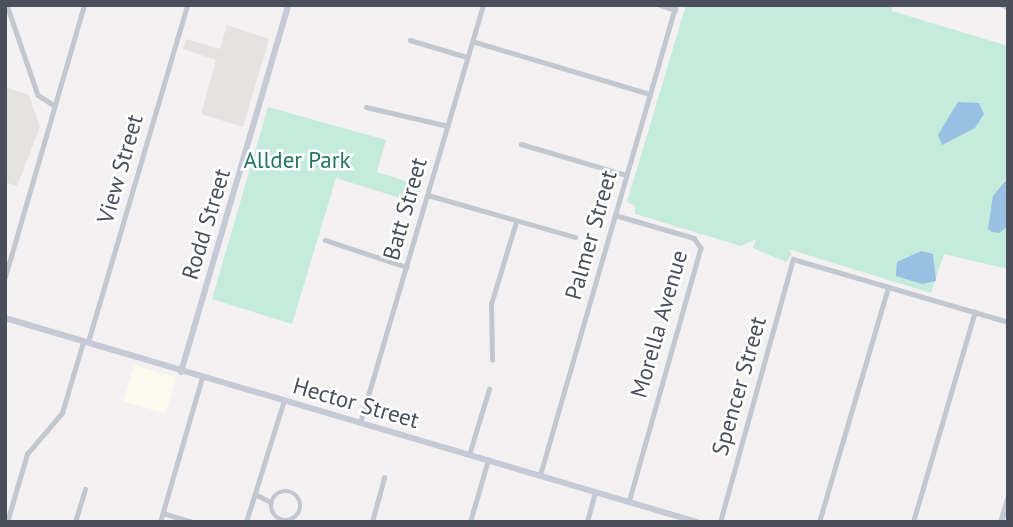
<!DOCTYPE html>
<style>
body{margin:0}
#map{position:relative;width:1013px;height:527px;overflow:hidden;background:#f3f1f1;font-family:"PT Sans",sans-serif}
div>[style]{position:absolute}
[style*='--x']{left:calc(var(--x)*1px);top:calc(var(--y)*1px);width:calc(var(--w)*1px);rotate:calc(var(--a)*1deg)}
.commercial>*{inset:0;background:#fafaed;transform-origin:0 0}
.education>*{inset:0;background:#e4e3e2}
.green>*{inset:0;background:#c5ebdd}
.water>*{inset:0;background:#97c0e2}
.street>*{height:4.5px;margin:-2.25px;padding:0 2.25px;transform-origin:2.25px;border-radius:2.25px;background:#c3c7d0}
.street>.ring{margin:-2.25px;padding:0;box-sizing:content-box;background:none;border:4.5px solid #c3c7d0;border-radius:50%}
.secondary>*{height:6px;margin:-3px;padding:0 3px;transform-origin:3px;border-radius:3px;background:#c6cad7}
span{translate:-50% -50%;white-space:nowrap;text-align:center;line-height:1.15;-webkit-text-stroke:5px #fff;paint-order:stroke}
.park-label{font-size:23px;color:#237661}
.street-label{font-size:23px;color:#4b4f5c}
.frame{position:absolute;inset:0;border:7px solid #4b4f5c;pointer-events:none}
</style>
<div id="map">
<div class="commercial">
<div style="left:134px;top:365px;width:44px;height:38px;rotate:16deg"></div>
</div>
<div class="education">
<div style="clip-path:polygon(227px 25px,269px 39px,243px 127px,201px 114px,216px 60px,183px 49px,186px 39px,220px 49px)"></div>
<div style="clip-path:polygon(5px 87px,29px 95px,40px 127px,17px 186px,5px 182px)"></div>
</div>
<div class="green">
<div style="clip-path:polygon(686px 5px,892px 5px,892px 11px,1008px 46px,1008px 269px,944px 254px,931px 293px,788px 249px,792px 254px,786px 262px,753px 248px,756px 239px,741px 246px,635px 214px,635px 206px,627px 202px)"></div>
<div style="clip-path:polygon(268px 107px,386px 140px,377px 172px,421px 186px,416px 203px,336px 178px,292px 324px,212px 299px)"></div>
</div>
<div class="water">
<div style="clip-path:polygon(958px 102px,979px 103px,984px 114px,975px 128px,942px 145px,938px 135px)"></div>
<div style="clip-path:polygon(1008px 178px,1008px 226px,999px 233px,992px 232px,988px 229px,993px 196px)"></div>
<div style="clip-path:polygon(921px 251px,933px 254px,936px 281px,922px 284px,896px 276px,897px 262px)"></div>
</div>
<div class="street">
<div style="--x:7;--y:5;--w:95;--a:71"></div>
<div style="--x:38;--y:95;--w:20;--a:33"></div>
<div style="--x:660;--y:5;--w:16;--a:18"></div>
<div style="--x:410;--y:40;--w:59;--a:16.6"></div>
<div style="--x:472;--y:41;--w:186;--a:16.6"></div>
<div style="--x:366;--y:107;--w:84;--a:13"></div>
<div style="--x:521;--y:144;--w:109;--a:16.4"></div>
<div style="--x:428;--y:195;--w:153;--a:15.9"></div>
<div style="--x:615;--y:215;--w:82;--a:16.2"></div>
<div style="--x:694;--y:238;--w:12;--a:55"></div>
<div style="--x:701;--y:248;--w:264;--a:105.8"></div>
<div style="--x:325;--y:240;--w:86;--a:18.2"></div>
<div style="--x:5;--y:277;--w:283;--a:-73.8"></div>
<div style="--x:88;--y:342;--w:351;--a:-73.6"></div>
<div style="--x:492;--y:360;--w:56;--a:-91"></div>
<div style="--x:491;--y:304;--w:86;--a:-73"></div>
<div style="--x:360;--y:423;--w:436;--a:-73.6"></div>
<div style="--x:469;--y:455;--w:69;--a:-73.1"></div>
<div style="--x:540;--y:475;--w:489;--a:-73.9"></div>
<div class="ring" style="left:271px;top:491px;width:25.5px;height:25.5px"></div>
<div style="--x:255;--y:494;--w:18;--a:27"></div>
<div style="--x:163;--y:513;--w:31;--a:17"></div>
<div style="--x:7;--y:522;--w:71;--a:-73.6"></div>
<div style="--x:27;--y:454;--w:54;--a:-49.5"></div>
<div style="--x:62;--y:413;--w:74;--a:-73.5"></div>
<div style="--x:75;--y:522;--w:34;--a:-73"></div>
<div style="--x:160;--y:522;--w:151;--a:-73.8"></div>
<div style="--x:246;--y:522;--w:128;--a:-72.7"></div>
<div style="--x:372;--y:522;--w:46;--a:-74.7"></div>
<div style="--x:470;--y:522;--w:65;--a:-73.8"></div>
<div style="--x:587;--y:522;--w:31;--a:-75"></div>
<div style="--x:720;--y:522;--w:273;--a:-74.5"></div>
<div style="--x:793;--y:259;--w:224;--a:16.3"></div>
<div style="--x:819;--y:522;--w:244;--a:-73.6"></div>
<div style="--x:913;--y:522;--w:219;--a:-73.6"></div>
</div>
<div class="secondary">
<div style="--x:1003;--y:5;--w:5;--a:22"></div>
<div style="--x:5;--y:318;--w:721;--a:16.43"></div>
<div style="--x:181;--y:372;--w:382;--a:-73.7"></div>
<div style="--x:1001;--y:522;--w:24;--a:-73"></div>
</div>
<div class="park-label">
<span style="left:297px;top:160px">Allder Park</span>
</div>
<div class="street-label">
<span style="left:120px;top:169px;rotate:-74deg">View Street</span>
<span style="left:405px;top:209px;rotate:-74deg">Batt Street</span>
<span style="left:206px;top:224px;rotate:-73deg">Rodd Street</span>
<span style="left:591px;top:235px;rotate:-74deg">Palmer Street</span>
<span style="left:659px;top:324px;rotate:-74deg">Morella Avenue</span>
<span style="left:739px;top:386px;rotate:-74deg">Spencer Street</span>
<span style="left:356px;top:403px;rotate:16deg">Hector Street</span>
</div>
<div class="frame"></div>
</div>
